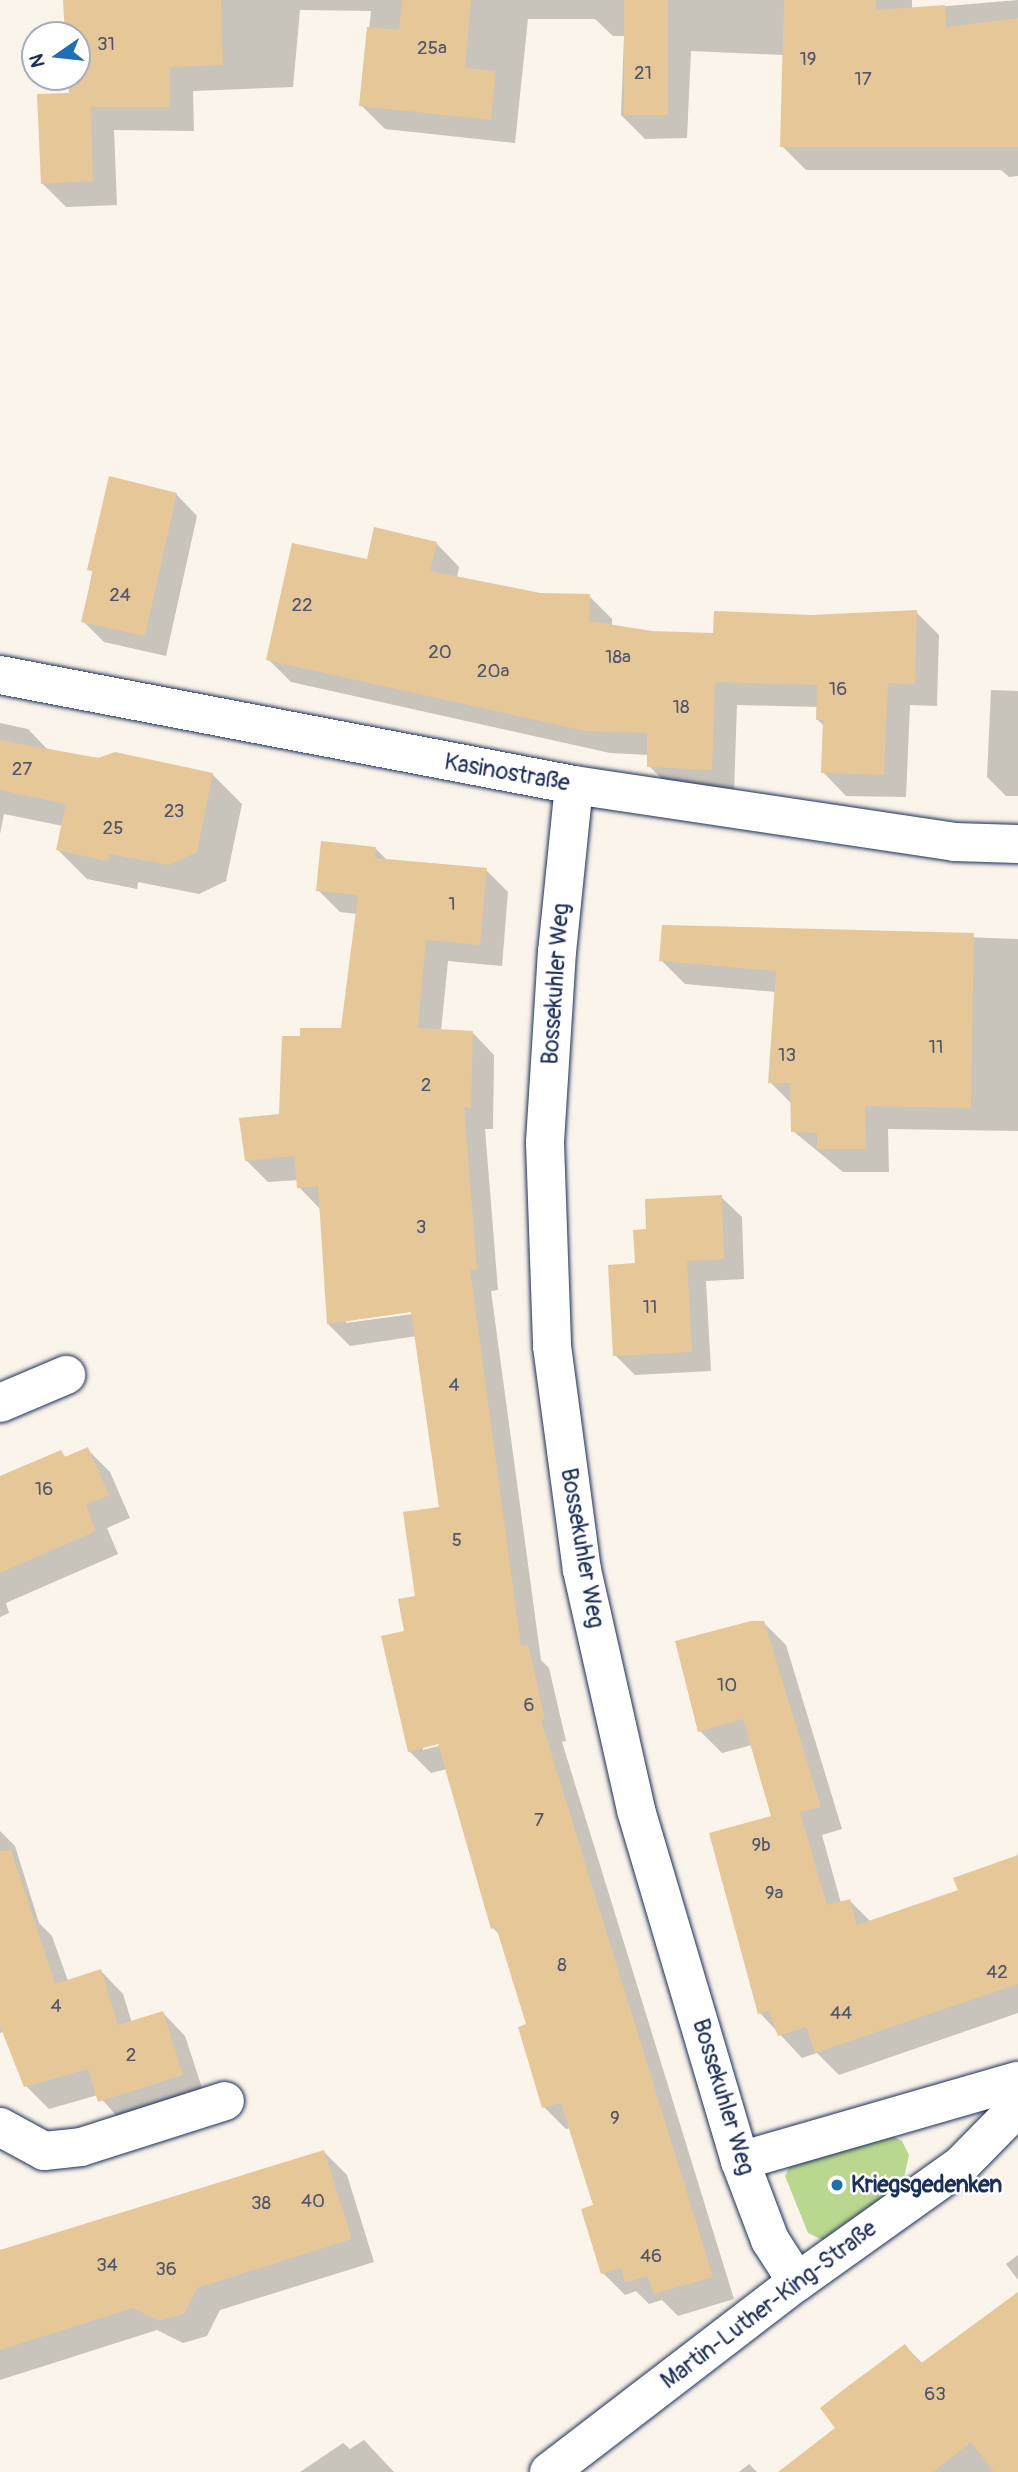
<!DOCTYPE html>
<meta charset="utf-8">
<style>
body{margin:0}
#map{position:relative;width:1018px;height:2472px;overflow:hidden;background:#faf4ea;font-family:Pangolin,sans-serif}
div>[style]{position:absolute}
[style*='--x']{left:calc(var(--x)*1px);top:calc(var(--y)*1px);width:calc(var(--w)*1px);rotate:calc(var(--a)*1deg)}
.green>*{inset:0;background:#b9d78f}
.shadow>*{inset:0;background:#0003}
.building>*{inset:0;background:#e5c798;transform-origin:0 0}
.roads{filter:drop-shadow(0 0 2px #1b2f5e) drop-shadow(0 0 2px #1b2f5e)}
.minor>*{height:38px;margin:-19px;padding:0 19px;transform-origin:19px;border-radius:19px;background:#fff}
.dots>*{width:19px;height:19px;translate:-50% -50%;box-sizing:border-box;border:4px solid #fff;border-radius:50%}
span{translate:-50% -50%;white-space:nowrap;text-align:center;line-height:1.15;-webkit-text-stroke:5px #fff;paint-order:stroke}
.number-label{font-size:19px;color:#4e556c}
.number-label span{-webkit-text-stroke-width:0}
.street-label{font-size:23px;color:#1b2f5e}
.poi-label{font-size:23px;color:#1b2f5e;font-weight:700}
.left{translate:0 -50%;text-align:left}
.north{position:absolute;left:21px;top:21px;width:70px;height:70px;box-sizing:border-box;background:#fff;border:2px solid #a4acbf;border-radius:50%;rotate:256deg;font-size:19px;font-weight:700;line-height:28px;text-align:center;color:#1b2f5e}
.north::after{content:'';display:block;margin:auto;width:24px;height:32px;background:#1f6fb2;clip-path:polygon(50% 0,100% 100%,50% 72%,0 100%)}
</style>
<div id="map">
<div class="green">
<div style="clip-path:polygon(882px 2130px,902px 2141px,909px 2155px,903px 2182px,825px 2241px,808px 2233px,785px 2176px,793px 2159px)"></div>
</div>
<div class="shadow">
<div style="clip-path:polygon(65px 0,912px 0,912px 9px,1018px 0,1018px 176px,1009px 177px,1001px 170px,806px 170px,782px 146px,784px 55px,691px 51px,687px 138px,645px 139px,621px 115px,624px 36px,613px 36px,595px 19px,528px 19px,515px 143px,385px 129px,361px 105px,371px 11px,300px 10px,293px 87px,193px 91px,194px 131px,114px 130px,117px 205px,66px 207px,42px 183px,71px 95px,70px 77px,77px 77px,77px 35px,67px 35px)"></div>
<div style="clip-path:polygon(110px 478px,176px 494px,197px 516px,166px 656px,104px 642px,83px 621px)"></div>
<div style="clip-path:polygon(436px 543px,459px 567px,457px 578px,540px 594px,589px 596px,612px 619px,612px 626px,651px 633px,715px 634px,812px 616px,916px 612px,939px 635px,937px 706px,910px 705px,906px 797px,846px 796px,823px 772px,824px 726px,817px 719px,818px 707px,737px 705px,734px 792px,672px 789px,649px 766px,649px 755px,610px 753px,291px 682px,268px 659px,368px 561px)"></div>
<div style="clip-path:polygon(991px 690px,1018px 691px,1018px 796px,1006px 796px,987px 777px)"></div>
<div style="clip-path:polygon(0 723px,28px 729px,49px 751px,212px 774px,242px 804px,226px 881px,199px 894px,138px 882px,137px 889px,87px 879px,58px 850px,63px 826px,4px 814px,0 834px)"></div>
<div style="clip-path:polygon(evenodd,376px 849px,388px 861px,486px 870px,508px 892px,502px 966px,448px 961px,441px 1031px,472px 1032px,494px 1055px,493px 1129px,485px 1129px,498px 1290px,491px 1291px,541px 1660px,549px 1668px,566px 1741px,562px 1742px,734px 2299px,678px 2316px,662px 2300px,649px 2304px,636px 2291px,625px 2295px,603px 2273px,595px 2206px,570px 2128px,566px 2129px,544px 2107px,528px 2025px,501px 1936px,493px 1928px,447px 1769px,431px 1773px,409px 1751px,406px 1632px,441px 1508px,417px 1336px,350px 1346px,328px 1324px,321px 1210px,299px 1187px,298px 1180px,268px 1182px,246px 1160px,280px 1115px,301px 1038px,342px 1030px,357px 914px,340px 912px,318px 890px,376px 849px,420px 1310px,420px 1313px,346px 1323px,346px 1320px,420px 1310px,376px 849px,446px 1741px,447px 1744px,423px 1750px,423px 1746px,446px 1741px)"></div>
<div style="clip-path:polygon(663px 926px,1018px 939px,1018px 1131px,888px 1129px,889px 1172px,843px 1172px,793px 1131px,792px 1104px,770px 1082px,776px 992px,685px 984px,661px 960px)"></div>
<div style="clip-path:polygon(721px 1197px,742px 1217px,744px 1279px,706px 1281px,711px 1371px,635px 1375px,615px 1355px,648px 1231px)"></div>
<div style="clip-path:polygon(87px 1449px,110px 1472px,130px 1518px,107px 1528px,118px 1554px,6px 1603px,9px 1613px,0 1617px,0 1478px,60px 1452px,67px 1458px)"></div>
<div style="clip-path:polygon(763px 1622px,786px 1645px,842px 1829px,822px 1835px,841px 1903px,849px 1900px,871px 1922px,960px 1891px,1017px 1857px,1018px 1851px,1018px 2013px,839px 2075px,817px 2053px,802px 2058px,760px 2013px,773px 1817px,752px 1745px,722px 1753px,700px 1731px)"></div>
<div style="clip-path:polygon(0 1831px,15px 1846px,39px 1923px,52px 1936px,68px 1981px,101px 1971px,123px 1994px,132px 2023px,163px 2013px,185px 2036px,205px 2097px,123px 2123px,98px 2095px,49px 2109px,26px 2086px,5px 2031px,0 2033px)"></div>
<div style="clip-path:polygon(324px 2152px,347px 2175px,374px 2262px,220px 2310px,207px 2336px,183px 2343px,157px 2330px,0 2380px,0 2255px)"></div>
<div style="clip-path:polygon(1018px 2255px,1018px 2280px,1006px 2264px)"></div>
<div style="clip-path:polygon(1018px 2294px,1018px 2472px,781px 2472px,838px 2428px,905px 2346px,923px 2364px)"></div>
<div style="clip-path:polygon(364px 2440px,394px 2472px,300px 2472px,343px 2443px,350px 2449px)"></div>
<div style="clip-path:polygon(749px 2464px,757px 2472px,739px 2472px)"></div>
</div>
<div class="building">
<div style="clip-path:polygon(63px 0,221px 0,223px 65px,170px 67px,170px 107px,91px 107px,93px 181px,41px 184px,37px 94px,69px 93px,68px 77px,77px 77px,77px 35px,65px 35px)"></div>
<div style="clip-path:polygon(402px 0,471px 0,465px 68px,496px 71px,491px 120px,359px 106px,367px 27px,399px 30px)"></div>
<div style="left:624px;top:0;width:44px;height:115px"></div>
<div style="clip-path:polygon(784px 0,876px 0,876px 10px,945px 5px,946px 27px,1018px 18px,1018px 147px,780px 147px)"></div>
<div style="clip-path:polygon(109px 476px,177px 493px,145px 636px,81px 622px,93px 571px,87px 570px)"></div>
<div style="clip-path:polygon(374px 527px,437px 542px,430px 571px,540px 593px,590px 594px,589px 621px,652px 631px,713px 633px,714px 611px,811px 615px,917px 610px,915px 684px,888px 683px,884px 775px,821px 773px,823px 720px,816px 720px,817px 685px,715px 682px,712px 770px,647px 767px,647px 733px,586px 731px,266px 660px,292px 543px,367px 559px)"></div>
<div style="clip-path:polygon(0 740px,98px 758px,115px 752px,213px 773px,197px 852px,169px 865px,110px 854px,108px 861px,56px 850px,66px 804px,0 790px)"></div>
<div style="clip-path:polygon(321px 841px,376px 847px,375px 858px,487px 868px,480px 945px,426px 940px,418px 1028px,473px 1031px,471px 1108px,464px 1107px,477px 1269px,470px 1269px,521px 1646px,528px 1644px,545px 1719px,541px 1720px,713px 2277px,654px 2294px,647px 2276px,625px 2283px,621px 2268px,601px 2274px,581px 2209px,593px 2205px,561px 2103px,542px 2108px,518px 2027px,526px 2024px,496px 1927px,491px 1929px,438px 1744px,408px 1752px,381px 1636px,404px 1631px,398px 1599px,415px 1596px,403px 1512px,439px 1507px,411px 1312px,327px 1324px,318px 1186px,297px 1188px,294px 1156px,245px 1161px,239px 1118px,279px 1114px,282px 1036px,300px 1036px,300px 1028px,341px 1028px,358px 895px,316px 891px)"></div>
<div style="clip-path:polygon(662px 925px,974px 933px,971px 1108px,865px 1106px,866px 1149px,817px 1149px,817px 1133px,791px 1132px,790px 1083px,768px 1083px,776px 971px,659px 961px)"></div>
<div style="clip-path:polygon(722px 1195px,724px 1259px,687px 1261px,692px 1352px,613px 1356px,608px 1265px,635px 1263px,633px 1230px,646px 1229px,645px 1199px)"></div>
<div style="clip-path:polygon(88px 1447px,109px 1495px,86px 1505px,96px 1531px,0 1573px,0 1476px,61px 1450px,65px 1457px)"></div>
<div style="clip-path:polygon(751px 1621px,764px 1621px,821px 1807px,800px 1812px,827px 1905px,850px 1899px,857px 1925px,958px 1890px,953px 1878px,1018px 1855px,1018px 1984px,815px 2053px,806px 2027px,778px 2036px,769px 2011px,758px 2014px,709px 1833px,771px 1816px,743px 1719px,698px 1732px,675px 1641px)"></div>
<div style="clip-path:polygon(11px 1850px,55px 1984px,101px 1969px,118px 2025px,163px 2011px,183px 2075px,98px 2102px,88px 2069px,24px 2087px,0 2026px,0 1851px)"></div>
<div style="clip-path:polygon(324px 2150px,352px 2239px,197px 2288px,184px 2314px,159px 2321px,133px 2308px,0 2350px,0 2250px)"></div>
<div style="clip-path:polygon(1018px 2292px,1018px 2472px,994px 2472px,971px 2442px,933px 2472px,778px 2472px,835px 2428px,820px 2408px,847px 2387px,905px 2344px,920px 2364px)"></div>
</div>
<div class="roads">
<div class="minor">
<div style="--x:0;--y:675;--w:584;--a:10.85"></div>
<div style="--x:574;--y:785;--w:384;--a:8.5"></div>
<div style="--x:954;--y:842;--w:64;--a:1.8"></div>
<div style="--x:574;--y:785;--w:167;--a:95.8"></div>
<div style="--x:557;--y:951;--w:192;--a:93.6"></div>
<div style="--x:545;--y:1143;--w:203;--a:88"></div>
<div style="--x:552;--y:1346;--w:226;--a:82.4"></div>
<div style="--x:582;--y:1570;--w:246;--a:77.3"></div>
<div style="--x:636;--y:1810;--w:366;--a:73.5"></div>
<div style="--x:740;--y:2161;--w:85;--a:69.2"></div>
<div style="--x:770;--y:2240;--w:50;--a:57.3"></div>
<div style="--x:0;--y:1403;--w:72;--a:-23"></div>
<div style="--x:0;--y:2127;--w:50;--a:28.6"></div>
<div style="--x:44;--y:2151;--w:37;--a:-6"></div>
<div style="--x:81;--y:2147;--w:151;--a:-17.7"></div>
<div style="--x:740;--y:2161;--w:289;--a:-16.1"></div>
<div style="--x:549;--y:2472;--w:312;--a:-37.5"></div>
<div style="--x:797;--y:2282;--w:201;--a:-35.5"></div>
<div style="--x:961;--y:2165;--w:81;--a:-45.5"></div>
</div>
</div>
<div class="dots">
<div style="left:837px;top:2185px;background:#1f6fb2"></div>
</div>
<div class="number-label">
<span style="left:106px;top:45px">31</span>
<span style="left:432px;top:49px">25a</span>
<span style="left:808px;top:60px">19</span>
<span style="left:643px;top:74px">21</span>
<span style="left:863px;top:80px">17</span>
<span style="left:120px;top:596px">24</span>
<span style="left:302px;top:606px">22</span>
<span style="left:440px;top:653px">20</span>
<span style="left:618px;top:658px">18a</span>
<span style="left:493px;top:672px">20a</span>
<span style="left:838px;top:690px">16</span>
<span style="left:681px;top:708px">18</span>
<span style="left:22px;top:770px">27</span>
<span style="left:174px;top:812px">23</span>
<span style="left:113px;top:829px">25</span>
<span style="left:452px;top:905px">1</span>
<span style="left:936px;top:1048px">11</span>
<span style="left:787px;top:1056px">13</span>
<span style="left:426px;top:1086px">2</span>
<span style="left:421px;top:1228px">3</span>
<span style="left:650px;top:1308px">11</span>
<span style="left:454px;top:1386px">4</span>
<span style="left:44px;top:1490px">16</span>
<span style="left:457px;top:1541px">5</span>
<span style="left:727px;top:1686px">10</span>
<span style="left:529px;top:1706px">6</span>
<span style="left:539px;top:1821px">7</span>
<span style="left:761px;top:1846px">9b</span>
<span style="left:774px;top:1894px">9a</span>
<span style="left:562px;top:1966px">8</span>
<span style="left:997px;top:1973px">42</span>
<span style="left:56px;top:2007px">4</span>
<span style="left:841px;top:2014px">44</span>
<span style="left:131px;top:2056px">2</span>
<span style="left:615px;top:2119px">9</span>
<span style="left:313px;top:2202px">40</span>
<span style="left:261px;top:2204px">38</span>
<span style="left:651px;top:2257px">46</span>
<span style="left:107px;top:2266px">34</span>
<span style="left:166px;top:2270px">36</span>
<span style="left:935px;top:2395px">63</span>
</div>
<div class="street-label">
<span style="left:507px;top:773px;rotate:10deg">Kasinostraße</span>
<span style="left:556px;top:984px;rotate:-86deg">Bossekuhler Weg</span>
<span style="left:582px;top:1548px;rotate:80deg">Bossekuhler Weg</span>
<span style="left:723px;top:2097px;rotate:73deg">Bossekuhler Weg</span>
<span style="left:769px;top:2305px;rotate:-37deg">Martin-Luther-King-Straße</span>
</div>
<div class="poi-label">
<span class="left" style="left:851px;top:2185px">Kriegsgedenken</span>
</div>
<div class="north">N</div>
</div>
